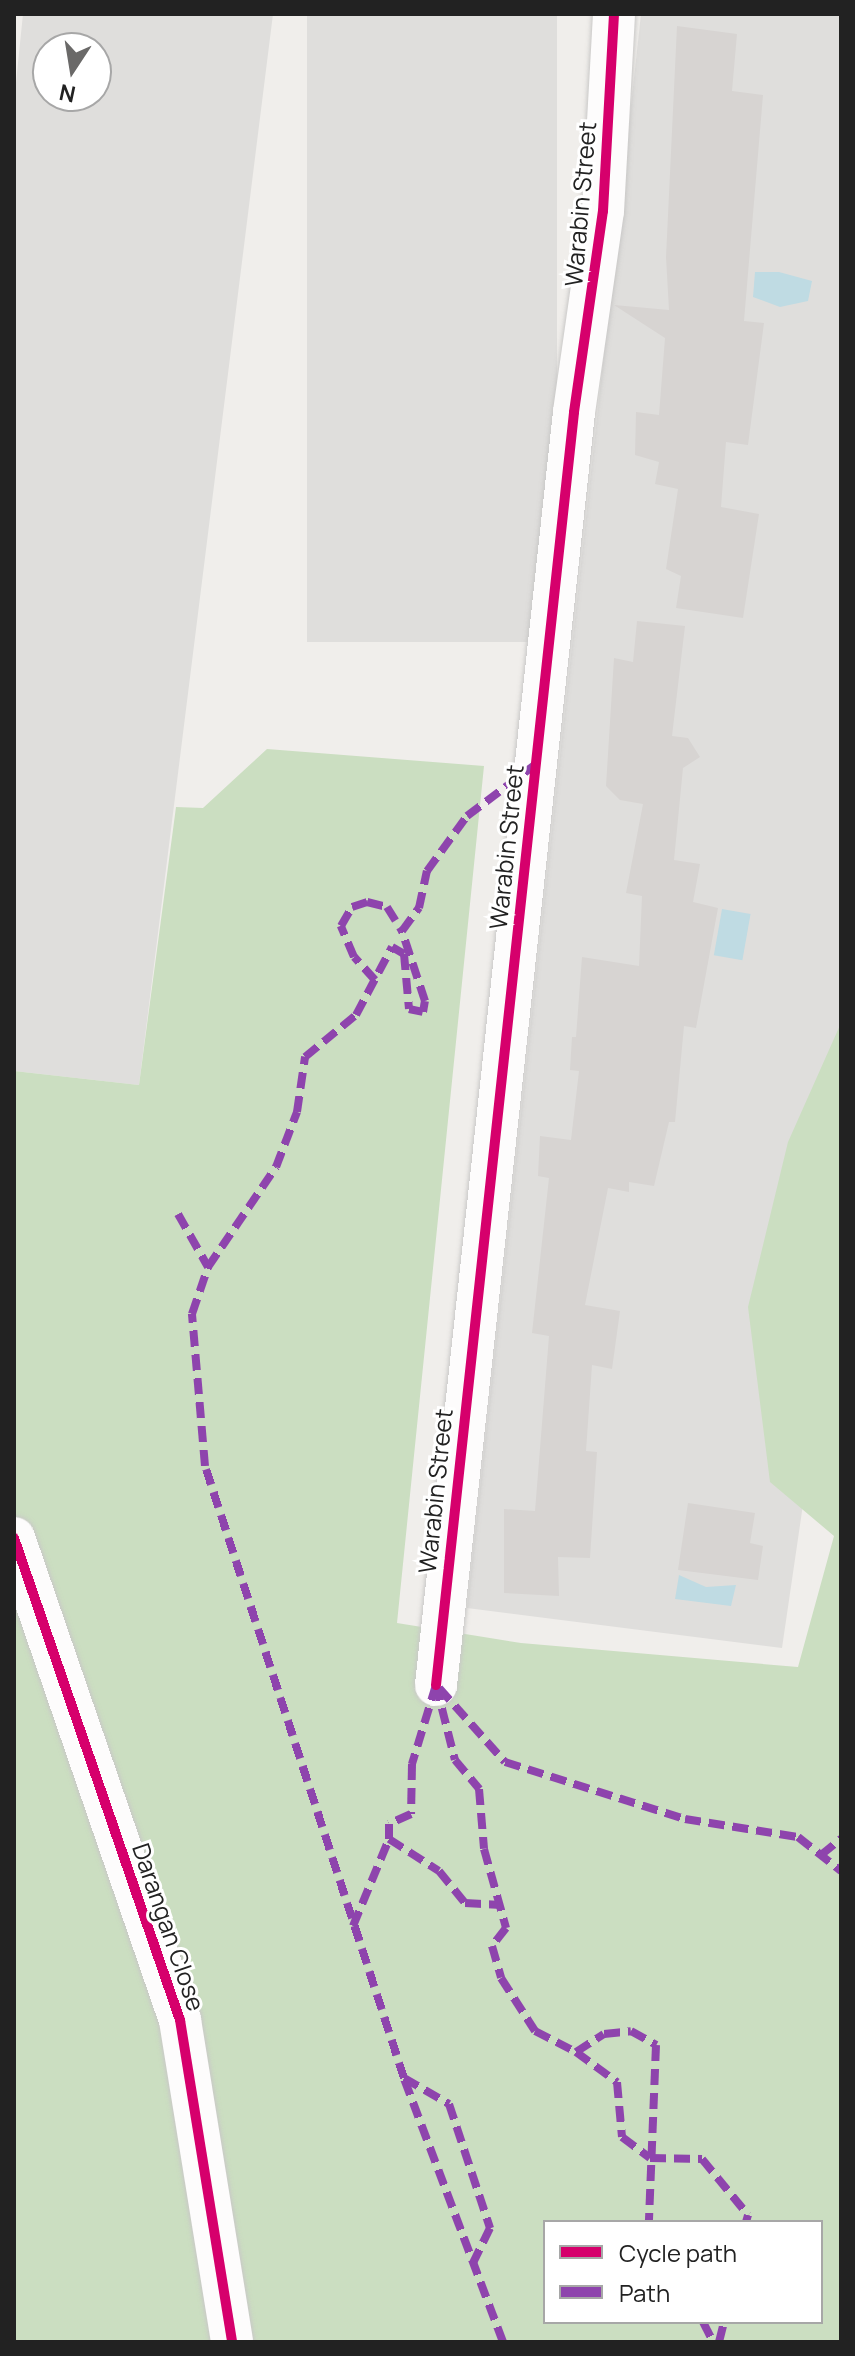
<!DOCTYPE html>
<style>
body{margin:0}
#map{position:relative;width:855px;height:2356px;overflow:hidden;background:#f0eeeb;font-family:Manrope,sans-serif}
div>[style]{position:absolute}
.residential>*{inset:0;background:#dfdedc;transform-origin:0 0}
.forest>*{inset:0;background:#cbdec1}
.water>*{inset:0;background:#bfdbe3;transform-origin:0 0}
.building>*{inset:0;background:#d7d4d2}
.roads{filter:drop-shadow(0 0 2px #c9c8c7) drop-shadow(0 0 2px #c9c8c7)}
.minor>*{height:42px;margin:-21px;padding:0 21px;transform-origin:21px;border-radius:21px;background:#fdfcfc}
.quiet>*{height:8px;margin-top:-4px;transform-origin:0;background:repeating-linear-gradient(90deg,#8e44ad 0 16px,transparent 0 24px)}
.cycleway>*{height:10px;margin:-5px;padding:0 5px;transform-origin:5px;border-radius:5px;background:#d6006c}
span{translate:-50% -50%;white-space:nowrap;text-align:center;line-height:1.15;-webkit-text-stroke:6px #fff;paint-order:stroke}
.street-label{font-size:24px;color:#222}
.frame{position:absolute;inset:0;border:16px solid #222;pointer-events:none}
.legend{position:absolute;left:543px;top:2220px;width:280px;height:104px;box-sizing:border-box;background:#fff;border:2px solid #a7a7a7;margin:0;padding:10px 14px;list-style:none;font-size:24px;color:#222}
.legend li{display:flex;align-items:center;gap:16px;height:40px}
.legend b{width:40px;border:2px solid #a7a7a7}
.north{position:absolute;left:32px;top:32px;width:80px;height:80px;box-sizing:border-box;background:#fff;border:2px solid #a7a7a7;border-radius:50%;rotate:192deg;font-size:22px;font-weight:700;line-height:32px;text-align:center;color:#222}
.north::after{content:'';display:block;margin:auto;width:28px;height:36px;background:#6a6968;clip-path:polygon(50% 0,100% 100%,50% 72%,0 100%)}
</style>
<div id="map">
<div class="residential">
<i style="clip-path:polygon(evenodd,23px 14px,273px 14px,139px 1085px,14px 1071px,14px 102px,23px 14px,48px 48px,96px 48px,96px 96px,48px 96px,48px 48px)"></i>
<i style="left:307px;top:14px;width:250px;height:628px"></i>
<i style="clip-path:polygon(641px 14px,841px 14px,841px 1245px,782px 1648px,467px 1608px)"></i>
</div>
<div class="forest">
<i style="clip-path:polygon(evenodd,267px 749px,484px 766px,397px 1623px,521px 1643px,798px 1667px,834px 1536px,770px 1482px,748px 1307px,788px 1142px,841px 1023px,841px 2342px,14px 2342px,14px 1071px,139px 1085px,176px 807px,203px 808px,267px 749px,545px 2222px,821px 2222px,821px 2322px,545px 2322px,545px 2222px)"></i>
</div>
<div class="water">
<i style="clip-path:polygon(755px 272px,779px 272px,812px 281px,808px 301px,780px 307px,753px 297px)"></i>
<i style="left:722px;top:909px;width:29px;height:47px;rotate:10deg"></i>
<i style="clip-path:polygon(679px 1575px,706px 1587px,736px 1585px,731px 1606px,675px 1599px)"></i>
</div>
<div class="building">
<i style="clip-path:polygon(677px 26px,737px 34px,732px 91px,763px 95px,744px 321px,764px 323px,748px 445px,726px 442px,721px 507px,759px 514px,743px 618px,676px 608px,681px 576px,666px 569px,678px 489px,655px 484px,659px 462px,635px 455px,636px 412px,659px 415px,665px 338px,614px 305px,669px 310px,666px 257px)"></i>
<i style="clip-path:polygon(637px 621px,685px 626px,672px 736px,688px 738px,700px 757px,683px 768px,674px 860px,700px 864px,693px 902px,718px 908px,696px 1028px,684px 1026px,675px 1122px,669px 1122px,654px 1186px,629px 1182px,629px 1192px,608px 1188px,585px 1305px,620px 1311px,612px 1369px,592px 1365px,586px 1451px,597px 1452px,590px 1558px,558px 1557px,559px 1596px,504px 1593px,504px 1509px,535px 1511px,549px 1336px,532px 1333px,549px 1178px,538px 1176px,540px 1136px,571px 1140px,579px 1071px,570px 1070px,572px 1037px,576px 1037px,582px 957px,639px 966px,642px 896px,626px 893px,643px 804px,620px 800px,606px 786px,614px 658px,633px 662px)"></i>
<i style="clip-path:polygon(688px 1503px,755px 1513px,750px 1543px,763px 1546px,758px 1580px,678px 1570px)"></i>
</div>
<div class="roads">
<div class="minor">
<i style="left:14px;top:1538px;width:510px;rotate:71deg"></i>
<i style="left:180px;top:2020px;width:326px;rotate:80.8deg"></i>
<i style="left:436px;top:1685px;width:1280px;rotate:-83.81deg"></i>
<i style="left:574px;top:412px;width:203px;rotate:-81.8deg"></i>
<i style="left:603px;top:211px;width:197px;rotate:-86.8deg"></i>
</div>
</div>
<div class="quiet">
<i style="left:375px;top:980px;width:31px;rotate:-132deg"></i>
<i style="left:354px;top:957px;width:34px;rotate:-113deg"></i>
<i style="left:341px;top:926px;width:22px;rotate:-60deg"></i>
<i style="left:352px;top:907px;width:16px;rotate:-18deg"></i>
<i style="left:367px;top:902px;width:21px;rotate:14deg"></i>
<i style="left:387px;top:907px;width:28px;rotate:58deg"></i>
<i style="left:178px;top:1214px;width:61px;rotate:60.5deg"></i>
<i style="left:436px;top:1685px;width:77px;rotate:75.8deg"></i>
<i style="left:455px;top:1760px;width:38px;rotate:50deg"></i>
<i style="left:479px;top:1789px;width:60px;rotate:85.2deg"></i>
<i style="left:484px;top:1849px;width:82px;rotate:74.4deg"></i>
<i style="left:506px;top:1928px;width:23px;rotate:128deg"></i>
<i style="left:492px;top:1946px;width:33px;rotate:74deg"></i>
<i style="left:501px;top:1978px;width:63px;rotate:57.3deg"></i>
<i style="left:535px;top:2031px;width:46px;rotate:27.1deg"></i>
<i style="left:576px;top:2052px;width:51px;rotate:36.2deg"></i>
<i style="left:617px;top:2082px;width:55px;rotate:84.8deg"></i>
<i style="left:622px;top:2137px;width:35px;rotate:37deg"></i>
<i style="left:650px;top:2158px;width:52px;rotate:1.1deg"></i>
<i style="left:702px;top:2159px;width:72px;rotate:50.6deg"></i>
<i style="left:748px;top:2215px;width:7px;rotate:106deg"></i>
<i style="left:436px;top:1685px;width:83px;rotate:106.9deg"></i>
<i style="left:412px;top:1764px;width:50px;rotate:91.1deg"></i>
<i style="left:411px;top:1814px;width:24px;rotate:156deg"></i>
<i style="left:389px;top:1824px;width:15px;rotate:90deg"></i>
<i style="left:389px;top:1839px;width:59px;rotate:32.6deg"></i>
<i style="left:439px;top:1871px;width:41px;rotate:50.9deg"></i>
<i style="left:465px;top:1903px;width:36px;rotate:3deg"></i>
<i style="left:439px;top:1688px;width:99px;rotate:48.3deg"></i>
<i style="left:505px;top:1762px;width:189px;rotate:17.6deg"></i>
<i style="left:685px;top:1819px;width:114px;rotate:9.1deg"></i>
<i style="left:798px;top:1837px;width:55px;rotate:38.3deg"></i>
<i style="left:821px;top:1855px;width:26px;rotate:-39deg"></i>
<i style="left:353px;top:1926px;width:94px;rotate:-67.5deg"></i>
<i style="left:576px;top:2052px;width:33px;rotate:-33deg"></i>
<i style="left:604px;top:2034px;width:27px;rotate:-6deg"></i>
<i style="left:631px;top:2031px;width:29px;rotate:29deg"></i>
<i style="left:656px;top:2045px;width:177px;rotate:92.3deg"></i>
<i style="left:404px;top:2078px;width:52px;rotate:30deg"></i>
<i style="left:449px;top:2104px;width:131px;rotate:71.7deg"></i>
<i style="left:490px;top:2228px;width:43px;rotate:116deg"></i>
<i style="left:703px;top:2322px;width:22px;rotate:63deg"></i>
<i style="left:503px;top:2342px;width:282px;rotate:-110.6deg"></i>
<i style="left:404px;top:2078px;width:644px;rotate:-108.01deg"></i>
<i style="left:205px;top:1466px;width:153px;rotate:-94.9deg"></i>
<i style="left:192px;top:1314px;width:50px;rotate:-71.2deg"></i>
<i style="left:208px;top:1267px;width:121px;rotate:-55.8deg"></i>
<i style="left:276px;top:1167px;width:59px;rotate:-69.1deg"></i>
<i style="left:297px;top:1112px;width:56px;rotate:-81.7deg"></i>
<i style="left:305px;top:1057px;width:66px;rotate:-39.5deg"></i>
<i style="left:356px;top:1015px;width:77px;rotate:-62.1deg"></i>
<i style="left:392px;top:947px;width:14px;rotate:30deg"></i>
<i style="left:404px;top:954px;width:55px;rotate:84.8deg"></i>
<i style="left:409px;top:1009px;width:14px;rotate:12deg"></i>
<i style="left:423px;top:1012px;width:11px;rotate:-80deg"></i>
<i style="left:425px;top:1001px;width:74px;rotate:-108.2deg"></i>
<i style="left:402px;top:931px;width:29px;rotate:-54deg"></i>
<i style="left:419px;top:908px;width:38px;rotate:-78deg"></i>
<i style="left:427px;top:871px;width:68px;rotate:-54deg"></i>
<i style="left:467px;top:816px;width:86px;rotate:-37deg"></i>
<i style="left:719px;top:2342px;width:21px;rotate:-76deg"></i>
</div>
<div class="cycleway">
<i style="left:14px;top:1538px;width:510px;rotate:71deg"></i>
<i style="left:180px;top:2020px;width:326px;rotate:80.8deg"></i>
<i style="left:436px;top:1685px;width:1280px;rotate:-83.81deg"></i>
<i style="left:574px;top:412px;width:203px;rotate:-81.8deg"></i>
<i style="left:603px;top:211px;width:197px;rotate:-86.8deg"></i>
</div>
<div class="street-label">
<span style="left:580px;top:204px;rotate:-85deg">Warabin Street</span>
<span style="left:506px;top:847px;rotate:-84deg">Warabin Street</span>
<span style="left:435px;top:1491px;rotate:-84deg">Warabin Street</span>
<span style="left:169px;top:1927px;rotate:71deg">Darangan Close</span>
</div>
<div class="frame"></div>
<ul class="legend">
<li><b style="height:10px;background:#d6006c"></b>Cycle path</li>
<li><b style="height:10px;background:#8e44ad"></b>Path</li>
</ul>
<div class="north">N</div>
</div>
